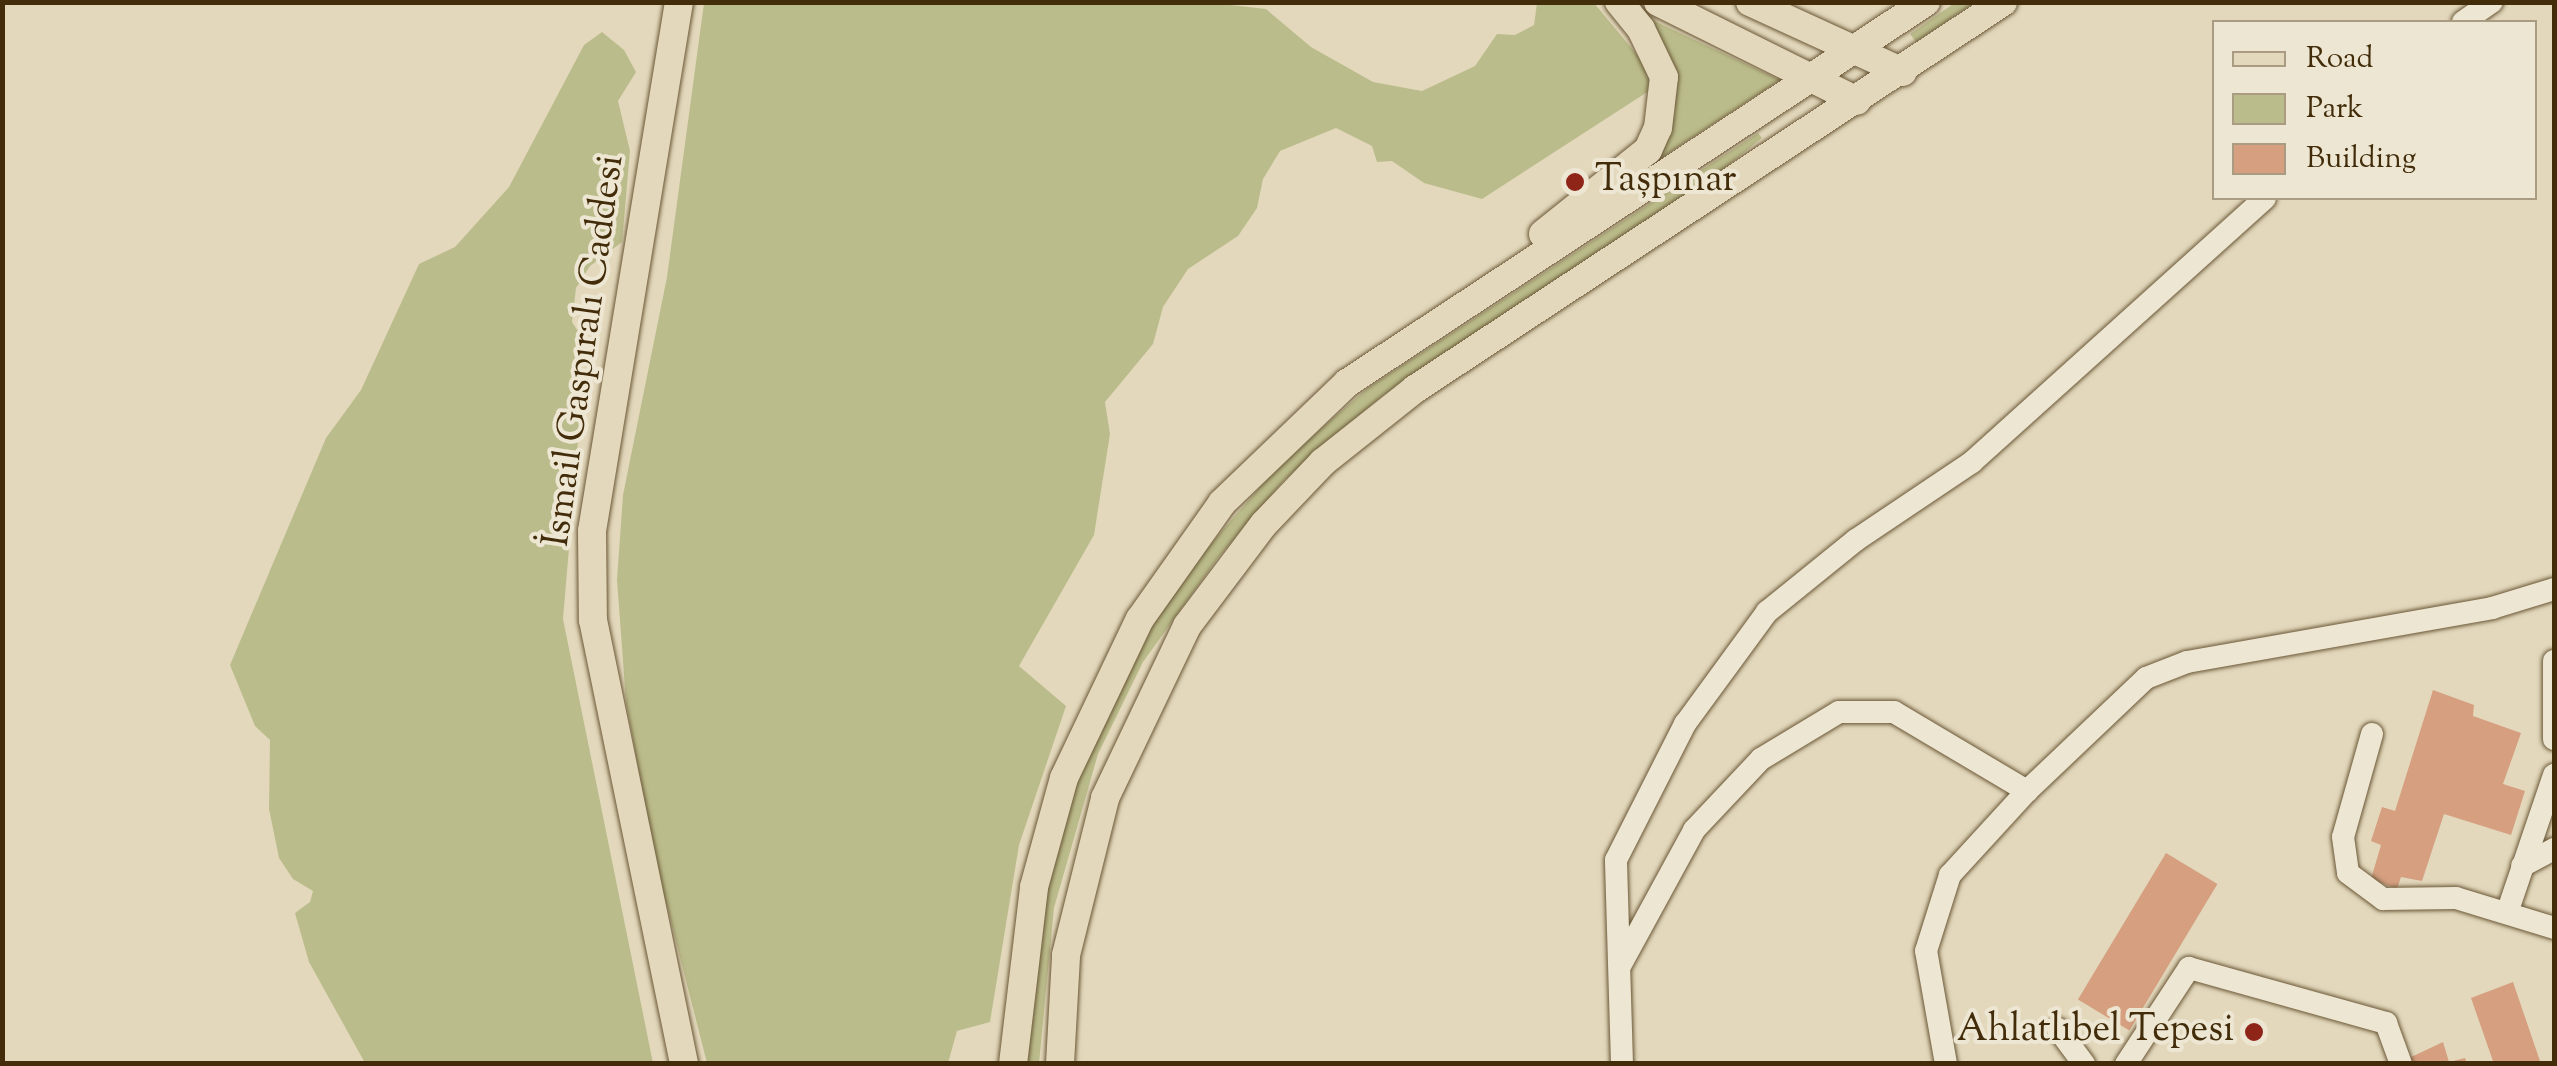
<!DOCTYPE html>
<meta charset="utf-8">
<style>
body{margin:0}
#map{position:relative;width:2557px;height:1066px;overflow:hidden;background:#e3d8bc;font-family:"Sorts Mill Goudy",serif}
div>[style]{position:absolute}
.green>*{inset:0;background:#bbbc8b}
.building>*{inset:0;background:#d59f80;transform-origin:0 0}
.roads{filter:drop-shadow(0 0 2px #6a5736) drop-shadow(0 0 2px #6a5736)}
.minor>*{height:22px;margin:-11px;padding:0 11px;transform-origin:11px;border-radius:11px;background:#ede6d3}
.major>*{height:28px;margin:-14px;padding:0 14px;transform-origin:14px;border-radius:14px;background:#e3d8bc}
.dots>*{width:28px;height:28px;translate:-50% -50%;box-sizing:border-box;border:5px solid #ede6d3;border-radius:50%}
span{translate:-50% -50%;white-space:nowrap;text-align:center;line-height:1.15;-webkit-text-stroke:8px #ede6d3;paint-order:stroke}
.poi-label{font-size:38px;color:#422c09}
.left{translate:0 -50%;text-align:left}
.right{translate:-100% -50%;text-align:right}
.street-label{font-size:38px;color:#422c09}
.frame{position:absolute;inset:0;border:5px solid #422c09;pointer-events:none}
.legend{position:absolute;left:2212px;top:20px;width:325px;height:180px;box-sizing:border-box;background:#ede6d3;border:2px solid #a99c82;margin:0;padding:12px 18px;list-style:none;font-size:30px;color:#422c09}
.legend li{display:flex;align-items:center;gap:20px;height:50px}
.legend b{width:50px;border:2px solid #a99c82}
</style>
<div id="map">
<div class="green">
<i style="clip-path:polygon(1956px 2px,1974px 3px,1916px 42px,1910px 34px)"></i>
<i style="clip-path:polygon(704px 3px,1213px 3px,1266px 9px,1311px 47px,1373px 82px,1422px 91px,1475px 66px,1497px 34px,1515px 35px,1534px 25px,1537px 3px,1594px 3px,1648px 68px,1652px 89px,1482px 199px,1424px 183px,1392px 161px,1377px 162px,1372px 146px,1336px 128px,1280px 151px,1263px 179px,1257px 208px,1238px 236px,1188px 269px,1163px 307px,1153px 344px,1105px 402px,1110px 434px,1094px 535px,1019px 666px,1066px 706px,1019px 845px,990px 1022px,957px 1031px,948px 1063px,707px 1063px,655px 859px,626px 702px,617px 580px,623px 495px,667px 277px)"></i>
<i style="clip-path:polygon(1648px 18px,1780px 80px,1635px 175px,1664px 145px,1675px 113px,1674px 81px)"></i>
<i style="clip-path:polygon(602px 32px,624px 50px,636px 72px,618px 101px,630px 151px,622px 242px,590px 266px,576px 288px,572px 322px,583px 339px,572px 374px,582px 394px,563px 619px,653px 1063px,365px 1063px,309px 962px,295px 913px,310px 902px,313px 891px,293px 879px,279px 858px,269px 809px,270px 740px,255px 726px,230px 665px,326px 438px,361px 390px,419px 264px,455px 247px,509px 187px,584px 45px)"></i>
<i style="clip-path:polygon(1758px 133px,1762px 138px,1712px 178px,1382px 396px,1284px 480px,1217px 559px,1143px 662px,1098px 754px,1054px 908px,1039px 1063px,1026px 1064px,1051px 858px,1091px 734px,1160px 611px,1202px 554px,1280px 464px,1368px 388px)"></i>
</div>
<div class="building">
<i style="clip-path:polygon(2433px 690px,2474px 705px,2473px 716px,2521px 733px,2503px 784px,2525px 791px,2511px 835px,2444px 814px,2422px 881px,2401px 877px,2397px 889px,2371px 879px,2381px 845px,2371px 841px,2382px 807px,2395px 811px)"></i>
<i style="left:2166px;top:853px;width:60px;height:171px;rotate:31deg"></i>
<i style="clip-path:polygon(2513px 982px,2541px 1064px,2494px 1064px,2471px 998px)"></i>
<i style="clip-path:polygon(2443px 1042px,2449px 1062px,2465px 1058px,2467px 1064px,2408px 1064px,2407px 1059px)"></i>
</div>
<div class="roads">
<div class="minor">
<i style="left:2463px;top:22px;width:35px;rotate:-35deg"></i>
<i style="left:2554px;top:661px;width:78px;rotate:90deg"></i>
<i style="left:2372px;top:734px;width:107px;rotate:105.7deg"></i>
<i style="left:2343px;top:837px;width:36px;rotate:82deg"></i>
<i style="left:2348px;top:873px;width:44px;rotate:36.6deg"></i>
<i style="left:2383px;top:899px;width:73px;rotate:-0.8deg"></i>
<i style="left:2456px;top:898px;width:102px;rotate:17deg"></i>
<i style="left:2522px;top:866px;width:36px;rotate:-28deg"></i>
<i style="left:2507px;top:913px;width:146px;rotate:-71.2deg"></i>
<i style="left:1620px;top:966px;width:155px;rotate:-61.4deg"></i>
<i style="left:1694px;top:830px;width:98px;rotate:-46.7deg"></i>
<i style="left:1761px;top:759px;width:91px;rotate:-31.1deg"></i>
<i style="left:1839px;top:712px;width:55px"></i>
<i style="left:1894px;top:712px;width:155px;rotate:30.7deg"></i>
<i style="left:2027px;top:791px;width:164px;rotate:-43.5deg"></i>
<i style="left:2146px;top:678px;width:44px;rotate:-21.3deg"></i>
<i style="left:2187px;top:662px;width:310px;rotate:-10deg"></i>
<i style="left:2492px;top:608px;width:65px;rotate:-17deg"></i>
<i style="left:2058px;top:1029px;width:44px;rotate:53.4deg"></i>
<i style="left:1622px;top:1064px;width:204px;rotate:-91.7deg"></i>
<i style="left:1616px;top:860px;width:153px;rotate:-63.1deg"></i>
<i style="left:1685px;top:724px;width:139px;rotate:-53.8deg"></i>
<i style="left:1767px;top:612px;width:114px;rotate:-39deg"></i>
<i style="left:1856px;top:540px;width:140px;rotate:-33.9deg"></i>
<i style="left:1972px;top:462px;width:394px;rotate:-42deg"></i>
<i style="left:1946px;top:1064px;width:115px;rotate:-100deg"></i>
<i style="left:1926px;top:951px;width:80px;rotate:-72.5deg"></i>
<i style="left:1950px;top:875px;width:114px;rotate:-47.5deg"></i>
<i style="left:2126px;top:1064px;width:115px;rotate:-56.7deg"></i>
<i style="left:2189px;top:968px;width:205px;rotate:15.6deg"></i>
<i style="left:2386px;top:1023px;width:44px;rotate:69.9deg"></i>
</div>
<div class="major">
<i style="left:679px;top:2px;width:536px;rotate:99.34deg"></i>
<i style="left:592px;top:531px;width:89px;rotate:89.4deg"></i>
<i style="left:593px;top:620px;width:453px;rotate:78.4deg"></i>
<i style="left:1658px;top:2px;width:222px;rotate:26.4deg"></i>
<i style="left:1750px;top:2px;width:168px;rotate:24.6deg"></i>
<i style="left:1543px;top:234px;width:134px;rotate:-38.7deg"></i>
<i style="left:1648px;top:150px;width:24px;rotate:-66deg"></i>
<i style="left:1658px;top:128px;width:51px;rotate:-83.3deg"></i>
<i style="left:1664px;top:77px;width:53px;rotate:-115.6deg"></i>
<i style="left:1641px;top:29px;width:35px;rotate:-129deg"></i>
<i style="left:1013px;top:1064px;width:178px;rotate:-83.2deg"></i>
<i style="left:1034px;top:887px;width:113px;rotate:-74.6deg"></i>
<i style="left:1064px;top:778px;width:176px;rotate:-64.5deg"></i>
<i style="left:1140px;top:619px;width:142px;rotate:-54.7deg"></i>
<i style="left:1222px;top:503px;width:173px;rotate:-43.8deg"></i>
<i style="left:1347px;top:383px;width:693px;rotate:-33.35deg"></i>
<i style="left:1060px;top:1064px;width:109px;rotate:-86.8deg"></i>
<i style="left:1066px;top:955px;width:162px;rotate:-76deg"></i>
<i style="left:1105px;top:798px;width:191px;rotate:-64.5deg"></i>
<i style="left:1187px;top:626px;width:128px;rotate:-53deg"></i>
<i style="left:1264px;top:524px;width:86px;rotate:-46.4deg"></i>
<i style="left:1323px;top:462px;width:117px;rotate:-38.4deg"></i>
<i style="left:1415px;top:389px;width:704px;rotate:-33.35deg"></i>
</div>
</div>
<div class="dots">
<i style="left:1575px;top:182px;background:#8f2418"></i>
<i style="left:2254px;top:1032px;background:#8f2418"></i>
</div>
<div class="poi-label">
<span class="left" style="left:1595px;top:182px">Taşpınar</span>
<span class="right" style="left:2234px;top:1032px">Ahlatlıbel Tepesi</span>
</div>
<div class="street-label">
<span style="left:586px;top:351px;rotate:-82deg">İsmail Gaspıralı Caddesi</span>
</div>
<div class="frame"></div>
<ul class="legend">
<li><b style="height:12px;background:#e3d8bc"></b>Road</li>
<li><b style="height:28px;background:#bbbc8b"></b>Park</li>
<li><b style="height:28px;background:#d59f80"></b>Building</li>
</ul>
</div>
